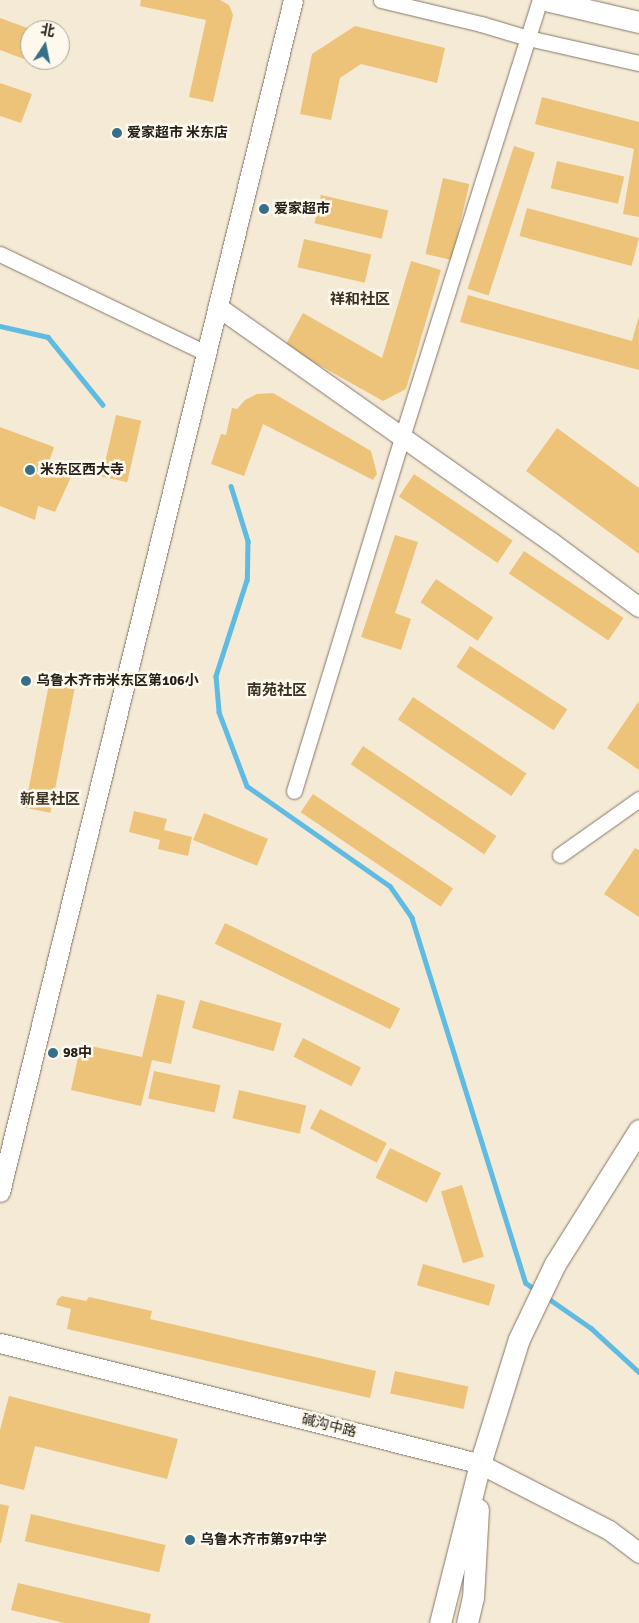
<!DOCTYPE html>
<meta charset="utf-8">
<style>
body{margin:0}
#map{position:relative;width:639px;height:1623px;overflow:hidden;background:#f5ead6;font-family:Signika,"Noto Sans SC",sans-serif}
div>[style]{position:absolute}
.stream>*{height:4.5px;margin:-2.25px;padding:0 2.25px;transform-origin:2.25px;border-radius:2.25px;background:#60bbe3}
.building>*{inset:0;background:#edc379;transform-origin:0 0}
.roads{filter:drop-shadow(0 0 1px #827867) drop-shadow(0 0 1px #827867)}
.minor>*{height:15px;margin:-7.5px;padding:0 7.5px;transform-origin:7.5px;border-radius:7.5px;background:#fff}
.tertiary>*{height:19px;margin:-9.5px;padding:0 9.5px;transform-origin:9.5px;border-radius:9.5px;background:#fff}
.secondary>*{height:21px;margin:-10.5px;padding:0 10.5px;transform-origin:10.5px;border-radius:10.5px;background:#fff}
.dots>*{width:14px;height:14px;translate:-50% -50%;box-sizing:border-box;border:2px solid #fff8ec;border-radius:50%}
span{translate:-50% -50%;white-space:nowrap;text-align:center;line-height:1.15;-webkit-text-stroke:5px #fff8ec;paint-order:stroke}
.poi-label{font-size:14px;color:#242019;font-weight:700}
.left{translate:0 -50%;text-align:left}
.street-label{font-size:14px;color:#242019}
.neighbourhood-label{font-size:15px;color:#3b3223;font-weight:700}
.north{position:absolute;left:20px;top:20px;width:50px;height:50px;box-sizing:border-box;background:#fff8ec;border:1px solid #a7a298;border-radius:50%;rotate:11deg;font-size:14px;font-weight:700;line-height:20px;text-align:center;color:#242019}
.north::after{content:'';display:block;margin:auto;width:18px;height:22px;background:#366f89;clip-path:polygon(50% 0,100% 100%,50% 72%,0 100%)}
</style>
<div id="map">
<div class="stream">
<i style="left:0;top:326px;width:49px;rotate:12.9deg"></i>
<i style="left:48px;top:337px;width:87px;rotate:51deg"></i>
<i style="left:231px;top:486px;width:58px;rotate:72.8deg"></i>
<i style="left:248px;top:541px;width:39px;rotate:91deg"></i>
<i style="left:247px;top:580px;width:101px;rotate:107.9deg"></i>
<i style="left:216px;top:676px;width:36px;rotate:85deg"></i>
<i style="left:219px;top:712px;width:79px;rotate:69.3deg"></i>
<i style="left:247px;top:786px;width:174px;rotate:35deg"></i>
<i style="left:390px;top:886px;width:39px;rotate:55deg"></i>
<i style="left:412px;top:918px;width:382px;rotate:72.7deg"></i>
<i style="left:526px;top:1283px;width:12px;rotate:35deg"></i>
<i style="left:545px;top:1296px;width:56px;rotate:34.8deg"></i>
<i style="left:591px;top:1328px;width:65px;rotate:42.5deg"></i>
</div>
<div class="building">
<i style="clip-path:polygon(141px 0,220px 0,229px 5px,233px 15px,213px 102px,189px 97px,206px 20px,140px 6px)"></i>
<i style="clip-path:polygon(0 18px,30px 29px,30px 60px,48px 60px,45px 67px,0 50px)"></i>
<i style="clip-path:polygon(355px 26px,445px 48px,437px 83px,361px 64px,340px 78px,331px 120px,300px 114px,312px 54px)"></i>
<i style="clip-path:polygon(0 83px,32px 94px,21px 123px,0 116px)"></i>
<i style="clip-path:polygon(542px 97px,639px 122px,639px 217px,623px 214px,634px 149px,535px 124px)"></i>
<i style="left:514px;top:146px;width:22px;height:150px;rotate:18deg"></i>
<i style="left:557px;top:161px;width:69px;height:28px;rotate:13deg"></i>
<i style="left:443px;top:178px;width:27px;height:78px;rotate:13deg"></i>
<i style="left:321px;top:195px;width:69px;height:29px;rotate:13deg"></i>
<i style="left:527px;top:208px;width:116px;height:29px;rotate:15deg"></i>
<i style="left:304px;top:239px;width:69px;height:29px;rotate:13deg"></i>
<i style="clip-path:polygon(411px 261px,441px 270px,406px 389px,383px 401px,285px 346px,303px 313px,382px 358px)"></i>
<i style="clip-path:polygon(468px 295px,632px 341px,639px 316px,639px 370px,460px 322px)"></i>
<i style="clip-path:polygon(273px 393px,371px 451px,377px 474px,373px 480px,263px 424px,244px 476px,211px 464px,221px 434px,226px 435px,232px 408px,237px 409px,245px 400px,257px 394px)"></i>
<i style="left:116px;top:415px;width:26px;height:63px;rotate:13deg"></i>
<i style="clip-path:polygon(0 427px,54px 447px,48px 465px,72px 475px,55px 512px,38px 506px,35px 520px,0 506px)"></i>
<i style="clip-path:polygon(557px 428px,639px 488px,639px 554px,526px 471px)"></i>
<i style="left:414px;top:474px;width:119px;height:27px;rotate:34deg"></i>
<i style="clip-path:polygon(395px 535px,418px 542px,395px 613px,411px 619px,401px 650px,361px 637px)"></i>
<i style="left:524px;top:551px;width:120px;height:27px;rotate:34deg"></i>
<i style="left:436px;top:579px;width:69px;height:28px;rotate:34deg"></i>
<i style="left:470px;top:646px;width:116px;height:25px;rotate:33deg"></i>
<i style="left:49px;top:684px;width:26px;height:126px;rotate:11deg"></i>
<i style="left:413px;top:697px;width:137px;height:27px;rotate:34deg"></i>
<i style="clip-path:polygon(639px 701px,639px 770px,607px 748px)"></i>
<i style="left:363px;top:746px;width:161px;height:22px;rotate:34deg"></i>
<i style="left:313px;top:794px;width:169px;height:22px;rotate:34deg"></i>
<i style="clip-path:polygon(134px 811px,167px 819px,164px 830px,192px 837px,188px 856px,158px 849px,160px 840px,129px 832px)"></i>
<i style="left:204px;top:813px;width:69px;height:29px;rotate:22deg"></i>
<i style="clip-path:polygon(635px 848px,639px 850px,639px 917px,604px 894px)"></i>
<i style="left:225px;top:923px;width:195px;height:23px;rotate:26deg"></i>
<i style="clip-path:polygon(157px 994px,185px 1001px,171px 1064px,152px 1060px,141px 1106px,71px 1090px,81px 1044px,142px 1057px)"></i>
<i style="left:200px;top:1000px;width:85px;height:29px;rotate:16deg"></i>
<i style="left:303px;top:1038px;width:65px;height:21px;rotate:27deg"></i>
<i style="left:154px;top:1071px;width:68px;height:28px;rotate:12deg"></i>
<i style="left:239px;top:1090px;width:69px;height:29px;rotate:13deg"></i>
<i style="left:320px;top:1109px;width:75px;height:22px;rotate:27deg"></i>
<i style="left:390px;top:1148px;width:57px;height:33px;rotate:26deg"></i>
<i style="left:462px;top:1185px;width:75px;height:22px;rotate:73deg"></i>
<i style="left:423px;top:1264px;width:75px;height:22px;rotate:16deg"></i>
<i style="clip-path:polygon(62px 1296px,86px 1301px,89px 1297px,152px 1311px,150px 1319px,376px 1371px,370px 1398px,67px 1329px,71px 1309px,56px 1305px,58px 1299px)"></i>
<i style="left:395px;top:1371px;width:75px;height:23px;rotate:12deg"></i>
<i style="clip-path:polygon(9px 1396px,178px 1439px,167px 1479px,35px 1446px,24px 1490px,0 1484px,0 1430px)"></i>
<i style="clip-path:polygon(0 1504px,9px 1506px,1px 1543px,0 1543px)"></i>
<i style="left:31px;top:1514px;width:138px;height:28px;rotate:13deg"></i>
<i style="clip-path:polygon(18px 1583px,151px 1614px,149px 1623px,64px 1623px,11px 1610px)"></i>
</div>
<div class="roads">
<div class="minor">
<i style="left:381px;top:0;width:103px;rotate:13.5deg"></i>
<i style="left:481px;top:24px;width:49px;rotate:16.6deg"></i>
<i style="left:528px;top:38px;width:114px;rotate:12.7deg"></i>
<i style="left:0;top:254px;width:229px;rotate:25.7deg"></i>
<i style="left:294px;top:791px;width:370px;rotate:-73deg"></i>
<i style="left:402px;top:437px;width:458px;rotate:-72.5deg"></i>
<i style="left:560px;top:855px;width:97px;rotate:-35.3deg"></i>
</div>
<div class="tertiary">
<i style="left:218px;top:307px;width:406px;rotate:35.2deg"></i>
<i style="left:550px;top:541px;width:111px;rotate:36.6deg"></i>
<i style="left:0;top:1192px;width:1227px;rotate:-76.19deg"></i>
<i style="left:0;top:1343px;width:495px;rotate:14.1deg"></i>
<i style="left:480px;top:1464px;width:145px;rotate:27.1deg"></i>
<i style="left:609px;top:1530px;width:38px;rotate:37deg"></i>
</div>
<div class="secondary">
<i style="left:545px;top:0;width:97px;rotate:13.2deg"></i>
<i style="left:440px;top:1623px;width:164px;rotate:-75.9deg"></i>
<i style="left:480px;top:1464px;width:131px;rotate:-72.7deg"></i>
<i style="left:519px;top:1339px;width:83px;rotate:-64.4deg"></i>
<i style="left:555px;top:1264px;width:158px;rotate:-57.9deg"></i>
<i style="left:467px;top:1623px;width:26px;rotate:-77deg"></i>
<i style="left:473px;top:1598px;width:89px;rotate:-86.8deg"></i>
</div>
</div>
<div class="dots">
<i style="left:117px;top:133px;background:#366f89"></i>
<i style="left:264px;top:209px;background:#366f89"></i>
<i style="left:30px;top:470px;background:#366f89"></i>
<i style="left:26px;top:681px;background:#366f89"></i>
<i style="left:53px;top:1053px;background:#366f89"></i>
<i style="left:190px;top:1540px;background:#366f89"></i>
</div>
<div class="poi-label">
<span class="left" style="left:127px;top:133px">爱家超市 米东店</span>
<span class="left" style="left:274px;top:209px">爱家超市</span>
<span class="left" style="left:40px;top:470px">米东区西大寺</span>
<span class="left" style="left:36px;top:681px">乌鲁木齐市米东区第106小</span>
<span class="left" style="left:63px;top:1053px">98中</span>
<span class="left" style="left:200px;top:1540px">乌鲁木齐市第97中学</span>
</div>
<div class="street-label">
<span style="left:329px;top:1426px;rotate:14deg">碱沟中路</span>
</div>
<div class="neighbourhood-label">
<span style="left:360px;top:300px">祥和社区</span>
<span style="left:277px;top:691px">南苑社区</span>
<span style="left:50px;top:800px">新星社区</span>
</div>
<div class="north">北</div>
</div>
